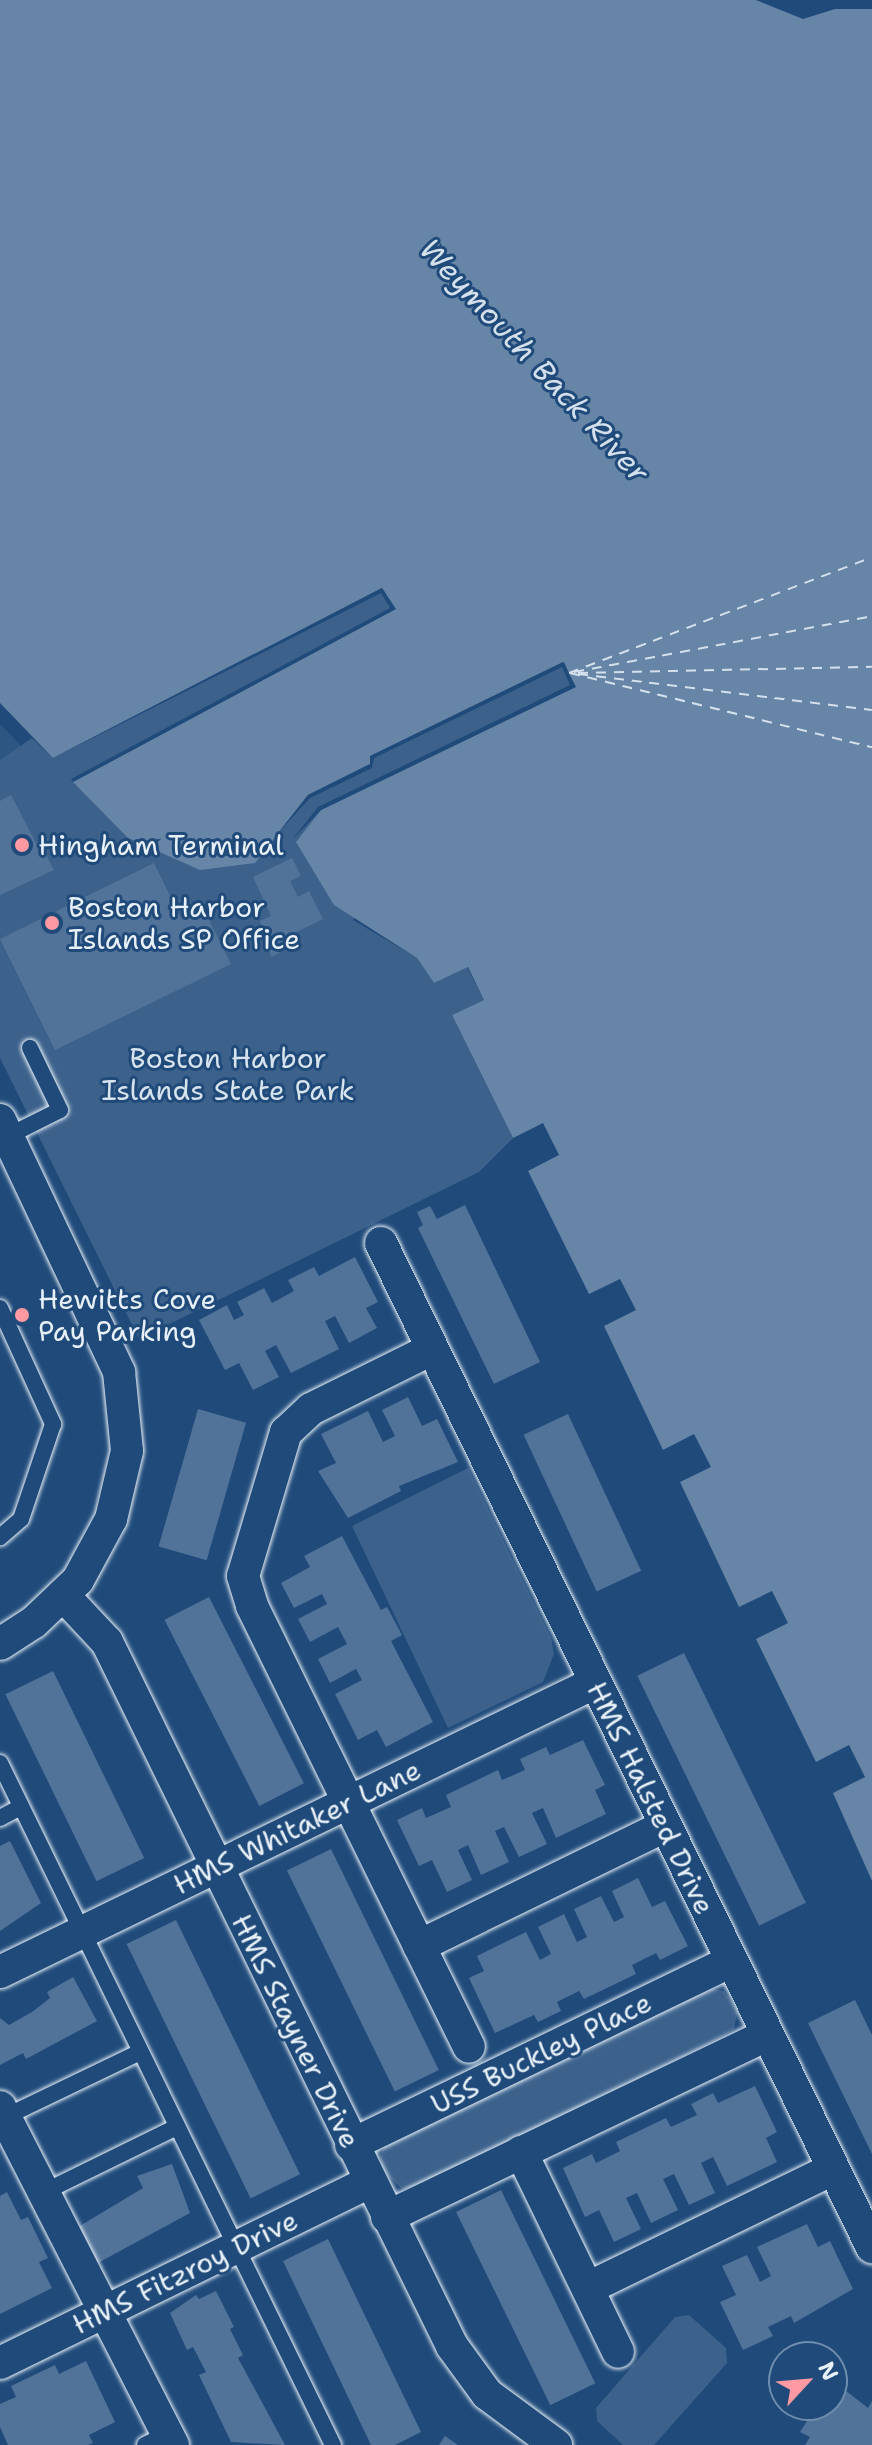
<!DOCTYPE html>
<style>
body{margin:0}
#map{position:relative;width:872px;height:2445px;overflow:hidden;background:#1f4a7a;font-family:"Shantell Sans",sans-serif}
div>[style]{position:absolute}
.built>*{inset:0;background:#2e5683}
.green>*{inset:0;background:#3c628c}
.water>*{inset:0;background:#6685a7}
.pier>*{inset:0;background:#1f4a7a}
.ferry>*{height:2px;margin-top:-1px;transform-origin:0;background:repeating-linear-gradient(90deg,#d4e1ec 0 10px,transparent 0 18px)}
.building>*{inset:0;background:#517399;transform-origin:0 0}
.roads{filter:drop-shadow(0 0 2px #e8f1f8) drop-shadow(0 0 2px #e8f1f8)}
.lane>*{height:16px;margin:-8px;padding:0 8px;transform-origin:8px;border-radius:8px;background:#1f4a7a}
.street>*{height:32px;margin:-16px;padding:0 16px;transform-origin:16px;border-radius:16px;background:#1f4a7a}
.dots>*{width:22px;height:22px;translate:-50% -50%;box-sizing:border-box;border:4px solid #1f4a7a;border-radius:50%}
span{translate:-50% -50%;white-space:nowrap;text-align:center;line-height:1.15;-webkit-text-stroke:6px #1f4a7a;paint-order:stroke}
.poi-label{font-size:28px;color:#e8f1f8}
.left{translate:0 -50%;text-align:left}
.park-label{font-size:28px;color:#d7e3ed}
.street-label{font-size:28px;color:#e8f1f8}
.water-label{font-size:30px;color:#d4e1ec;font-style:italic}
.north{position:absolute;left:768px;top:2341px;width:80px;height:80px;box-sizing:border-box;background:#1f4a7a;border:2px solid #6f8dac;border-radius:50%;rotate:64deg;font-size:22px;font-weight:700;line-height:32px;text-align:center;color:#e8f1f8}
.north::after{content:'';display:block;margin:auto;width:28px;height:36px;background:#ff9aa2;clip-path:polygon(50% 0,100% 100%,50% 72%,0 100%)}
</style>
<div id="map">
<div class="built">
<i style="clip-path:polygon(0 724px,23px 748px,0 760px)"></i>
</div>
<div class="green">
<i style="clip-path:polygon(382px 588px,396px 609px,128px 838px,151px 848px,254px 863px,308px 795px,370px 756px,563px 662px,576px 687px,353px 920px,417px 958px,434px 983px,467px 967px,484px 1000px,452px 1015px,513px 1138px,479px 1172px,139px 1339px,0 1058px,0 760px,32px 738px,53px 758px)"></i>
<i style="clip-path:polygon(468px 1468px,551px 1638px,554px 1654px,543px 1682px,448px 1728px,352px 1526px)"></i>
<i style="clip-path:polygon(703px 1987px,724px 1991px,738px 2010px,734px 2029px,723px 2036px,420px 2186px,402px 2189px,384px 2172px,380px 2156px,385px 2145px)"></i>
<i style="clip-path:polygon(689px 2315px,726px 2348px,727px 2363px,654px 2445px,623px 2445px,597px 2421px,596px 2408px,675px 2317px)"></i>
</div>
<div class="water">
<i style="clip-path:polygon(0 0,756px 0,803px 19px,835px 9px,872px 9px,872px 1881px,833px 1793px,865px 1777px,849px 1745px,816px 1762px,756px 1639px,788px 1623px,772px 1591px,739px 1607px,680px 1482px,711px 1467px,694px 1434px,663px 1450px,604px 1326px,636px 1310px,620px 1279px,589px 1294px,528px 1171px,559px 1155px,543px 1123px,513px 1138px,452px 1015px,484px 1000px,468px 967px,434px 983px,417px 958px,334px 905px,296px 842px,321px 810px,575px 687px,564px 662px,371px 756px,370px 764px,308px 795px,255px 863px,200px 870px,128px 838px,73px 782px,395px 609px,382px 588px,53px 758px,0 703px)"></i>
</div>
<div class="pier">
<i style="clip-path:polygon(382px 588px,396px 609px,73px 782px,71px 779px,390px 608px,381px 593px,53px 758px)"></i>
<i style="clip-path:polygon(563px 662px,576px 687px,321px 810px,292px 840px,318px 807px,570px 685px,562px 667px,374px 758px,372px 768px,310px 798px,278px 833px,308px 795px,370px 764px,370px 756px)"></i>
</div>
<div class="ferry">
<i style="left:574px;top:672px;width:303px;rotate:-10.6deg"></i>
<i style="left:569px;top:673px;width:324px;rotate:-20.9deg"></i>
<i style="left:570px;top:673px;width:311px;rotate:13.8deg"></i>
<i style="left:578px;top:673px;width:294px;rotate:-1.2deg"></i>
<i style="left:578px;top:674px;width:296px;rotate:7deg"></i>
</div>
<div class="building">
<i style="clip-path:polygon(11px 795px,36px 843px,47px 838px,49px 842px,42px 846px,54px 870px,0 895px,0 801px)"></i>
<i style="clip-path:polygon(292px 858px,301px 876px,290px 881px,298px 897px,309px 891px,323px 919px,282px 939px,287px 949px,271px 957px,260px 921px,271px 916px,253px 877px)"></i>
<i style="clip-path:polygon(154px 863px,182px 920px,204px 910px,231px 964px,55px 1050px,0 939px)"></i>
<i style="clip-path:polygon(465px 1205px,540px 1362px,494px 1384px,418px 1228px,423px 1225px,417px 1212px,430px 1206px,437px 1219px)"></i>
<i style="clip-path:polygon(355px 1257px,378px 1302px,366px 1308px,377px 1328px,349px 1343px,335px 1316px,325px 1321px,339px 1349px,291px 1373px,276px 1345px,265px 1351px,279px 1377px,253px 1390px,239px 1363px,225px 1370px,199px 1320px,227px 1305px,234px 1320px,244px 1315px,237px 1302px,264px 1288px,272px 1303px,294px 1291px,288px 1280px,314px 1267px,319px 1276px)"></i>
<i style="clip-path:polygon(408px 1397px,422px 1426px,437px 1419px,458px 1462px,399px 1486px,401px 1491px,348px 1518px,318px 1471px,336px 1463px,321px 1434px,368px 1411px,383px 1442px,395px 1436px,382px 1410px)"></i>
<i style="left:198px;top:1409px;width:50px;height:143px;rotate:16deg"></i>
<i style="left:568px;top:1414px;width:173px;height:49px;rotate:65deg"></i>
<i style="clip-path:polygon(342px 1536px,381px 1610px,387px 1607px,402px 1635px,391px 1641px,433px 1722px,386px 1747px,377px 1730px,358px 1740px,335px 1694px,362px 1680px,356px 1669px,330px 1683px,318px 1659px,347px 1644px,338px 1627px,310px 1642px,298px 1619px,327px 1604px,322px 1594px,294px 1608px,281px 1583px,310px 1567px,304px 1556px)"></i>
<i style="left:209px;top:1597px;width:209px;height:50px;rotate:63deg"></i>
<i style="left:684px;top:1653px;width:278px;height:52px;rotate:64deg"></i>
<i style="left:53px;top:1671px;width:208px;height:53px;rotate:64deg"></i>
<i style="clip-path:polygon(583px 1740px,605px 1785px,595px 1790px,606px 1814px,556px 1838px,543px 1808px,532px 1813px,547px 1844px,519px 1857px,504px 1827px,495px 1831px,509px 1862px,481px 1875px,468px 1845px,458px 1850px,472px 1880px,447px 1892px,432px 1860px,419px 1866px,397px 1820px,422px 1808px,426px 1818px,451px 1807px,446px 1795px,498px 1770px,502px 1780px,525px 1770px,520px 1759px,546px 1747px,550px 1755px)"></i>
<i style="clip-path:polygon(10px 1841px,41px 1903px,0 1931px,0 1846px)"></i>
<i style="left:331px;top:1849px;width:246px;height:49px;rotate:64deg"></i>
<i style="clip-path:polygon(638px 1878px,652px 1907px,665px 1901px,688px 1946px,660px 1960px,656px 1953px,632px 1965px,636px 1974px,584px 1999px,579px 1991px,557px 2002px,561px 2011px,538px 2022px,534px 2015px,495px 2033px,469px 1978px,484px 1971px,477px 1956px,526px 1932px,540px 1960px,551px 1954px,538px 1927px,564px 1914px,577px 1942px,587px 1937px,574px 1909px,601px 1896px,614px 1922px,624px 1917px,612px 1891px)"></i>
<i style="left:176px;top:1920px;width:283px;height:55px;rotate:64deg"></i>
<i style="clip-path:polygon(73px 1977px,97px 2021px,26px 2059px,23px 2053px,0 2065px,0 2018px,9px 2025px,32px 2012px,50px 1998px,47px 1992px)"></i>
<i style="clip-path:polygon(855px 2000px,872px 2035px,872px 2154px,808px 2023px)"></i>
<i style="clip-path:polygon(755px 2086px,777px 2132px,766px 2138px,777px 2162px,727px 2186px,713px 2157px,701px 2163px,715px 2193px,689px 2205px,674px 2174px,663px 2179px,678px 2210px,651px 2223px,637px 2193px,626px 2198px,641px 2229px,614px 2242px,599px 2210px,585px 2217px,563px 2168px,592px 2154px,596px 2163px,620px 2151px,616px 2142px,666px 2118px,671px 2127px,697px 2115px,691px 2104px,713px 2093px,718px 2103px)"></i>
<i style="clip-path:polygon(172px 2164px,190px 2213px,96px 2264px,78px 2227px,143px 2188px,137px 2176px)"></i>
<i style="left:501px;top:2190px;width:215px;height:50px;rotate:64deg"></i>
<i style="clip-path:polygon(7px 2192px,21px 2220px,28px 2217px,48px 2258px,39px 2262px,52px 2288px,0 2314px,0 2196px)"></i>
<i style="clip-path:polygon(807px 2224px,818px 2247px,830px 2241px,853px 2289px,794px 2323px,791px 2316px,768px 2327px,773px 2336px,743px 2350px,720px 2302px,736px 2295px,722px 2266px,747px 2255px,760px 2282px,771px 2276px,757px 2247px)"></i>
<i style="clip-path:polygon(328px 2239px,421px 2432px,395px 2445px,371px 2445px,283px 2261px)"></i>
<i style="clip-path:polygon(216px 2291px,234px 2327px,230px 2329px,243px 2355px,238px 2358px,285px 2445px,231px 2442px,199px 2375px,206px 2372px,193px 2347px,187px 2350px,170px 2313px,196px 2295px,199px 2299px)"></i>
<i style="clip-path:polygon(86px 2361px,115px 2422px,89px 2435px,93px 2443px,88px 2445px,8px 2445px,0 2427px,0 2404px,16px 2397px,11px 2386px,55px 2365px,59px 2374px)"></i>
<i style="clip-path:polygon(832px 2380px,868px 2408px,872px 2401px,872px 2445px,805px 2445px,810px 2437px,800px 2432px,817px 2405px,832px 2405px)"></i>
<i style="clip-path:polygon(445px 2436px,458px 2445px,439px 2445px)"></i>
</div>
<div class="roads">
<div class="lane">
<i style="left:8px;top:1136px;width:58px;rotate:-26.6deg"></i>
<i style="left:60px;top:1110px;width:69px;rotate:-115.8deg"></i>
<i style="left:0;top:1308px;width:128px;rotate:65.4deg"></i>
<i style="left:53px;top:1424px;width:100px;rotate:108.6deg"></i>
<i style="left:21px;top:1519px;width:28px;rotate:139deg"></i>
<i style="left:0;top:1763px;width:759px;rotate:63.98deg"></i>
<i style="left:0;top:1818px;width:24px;rotate:-28deg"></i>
<i style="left:5px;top:2117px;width:150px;rotate:-25.7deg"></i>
<i style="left:42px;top:2193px;width:150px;rotate:-26.1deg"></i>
<i style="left:145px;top:2445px;width:25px;rotate:-26deg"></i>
</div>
<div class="street">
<i style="left:0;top:1120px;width:279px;rotate:64.7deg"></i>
<i style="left:119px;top:1372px;width:79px;rotate:84.2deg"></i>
<i style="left:127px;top:1451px;width:70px;rotate:103.2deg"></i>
<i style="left:111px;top:1519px;width:69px;rotate:118.4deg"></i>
<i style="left:78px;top:1580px;width:61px;rotate:136.3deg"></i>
<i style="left:34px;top:1622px;width:40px;rotate:147.1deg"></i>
<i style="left:381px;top:1243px;width:1118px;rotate:63.94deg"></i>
<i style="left:430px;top:1350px;width:133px;rotate:153.6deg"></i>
<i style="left:311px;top:1409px;width:34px;rotate:137deg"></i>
<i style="left:286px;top:1432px;width:150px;rotate:106.6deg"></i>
<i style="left:243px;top:1576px;width:31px;rotate:73deg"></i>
<i style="left:252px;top:1606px;width:491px;rotate:63.8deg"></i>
<i style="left:63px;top:1595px;width:64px;rotate:46.9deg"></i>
<i style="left:107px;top:1642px;width:784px;rotate:63.89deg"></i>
<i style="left:452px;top:2346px;width:59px;rotate:53.9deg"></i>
<i style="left:487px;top:2394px;width:86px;rotate:36.5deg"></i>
<i style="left:419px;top:1946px;width:274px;rotate:-26deg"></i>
<i style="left:0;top:1972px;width:661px;rotate:-25.94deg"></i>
<i style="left:0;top:2107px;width:380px;rotate:62.9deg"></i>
<i style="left:351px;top:2145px;width:422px;rotate:-25.8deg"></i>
<i style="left:521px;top:2152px;width:222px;rotate:64.1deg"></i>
<i style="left:387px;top:2217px;width:421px;rotate:-25.6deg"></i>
<i style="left:588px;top:2288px;width:272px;rotate:-25.9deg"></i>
<i style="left:0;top:2363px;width:411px;rotate:-26.1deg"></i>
</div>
</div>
<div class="dots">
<i style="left:22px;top:845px;background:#ff9aa2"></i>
<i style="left:52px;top:923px;background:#ff9aa2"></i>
<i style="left:22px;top:1315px;background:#ff9aa2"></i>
</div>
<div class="poi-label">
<span class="left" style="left:38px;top:845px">Hingham Terminal</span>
<span class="left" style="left:68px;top:923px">Boston Harbor<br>Islands SP Office</span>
<span class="left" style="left:38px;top:1315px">Hewitts Cove<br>Pay Parking</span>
</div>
<div class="park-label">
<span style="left:228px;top:1074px">Boston Harbor<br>Islands State Park</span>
</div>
<div class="street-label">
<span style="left:651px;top:1798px;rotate:64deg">HMS Halsted Drive</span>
<span style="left:297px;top:1827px;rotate:-26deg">HMS Whitaker Lane</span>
<span style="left:296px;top:2031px;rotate:64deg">HMS Stayner Drive</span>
<span style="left:541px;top:2053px;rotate:-26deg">USS Buckley Place</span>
<span style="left:185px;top:2272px;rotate:-26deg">HMS Fitzroy Drive</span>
</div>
<div class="water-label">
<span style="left:534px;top:361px;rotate:47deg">Weymouth Back River</span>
</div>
<div class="north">N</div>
</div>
